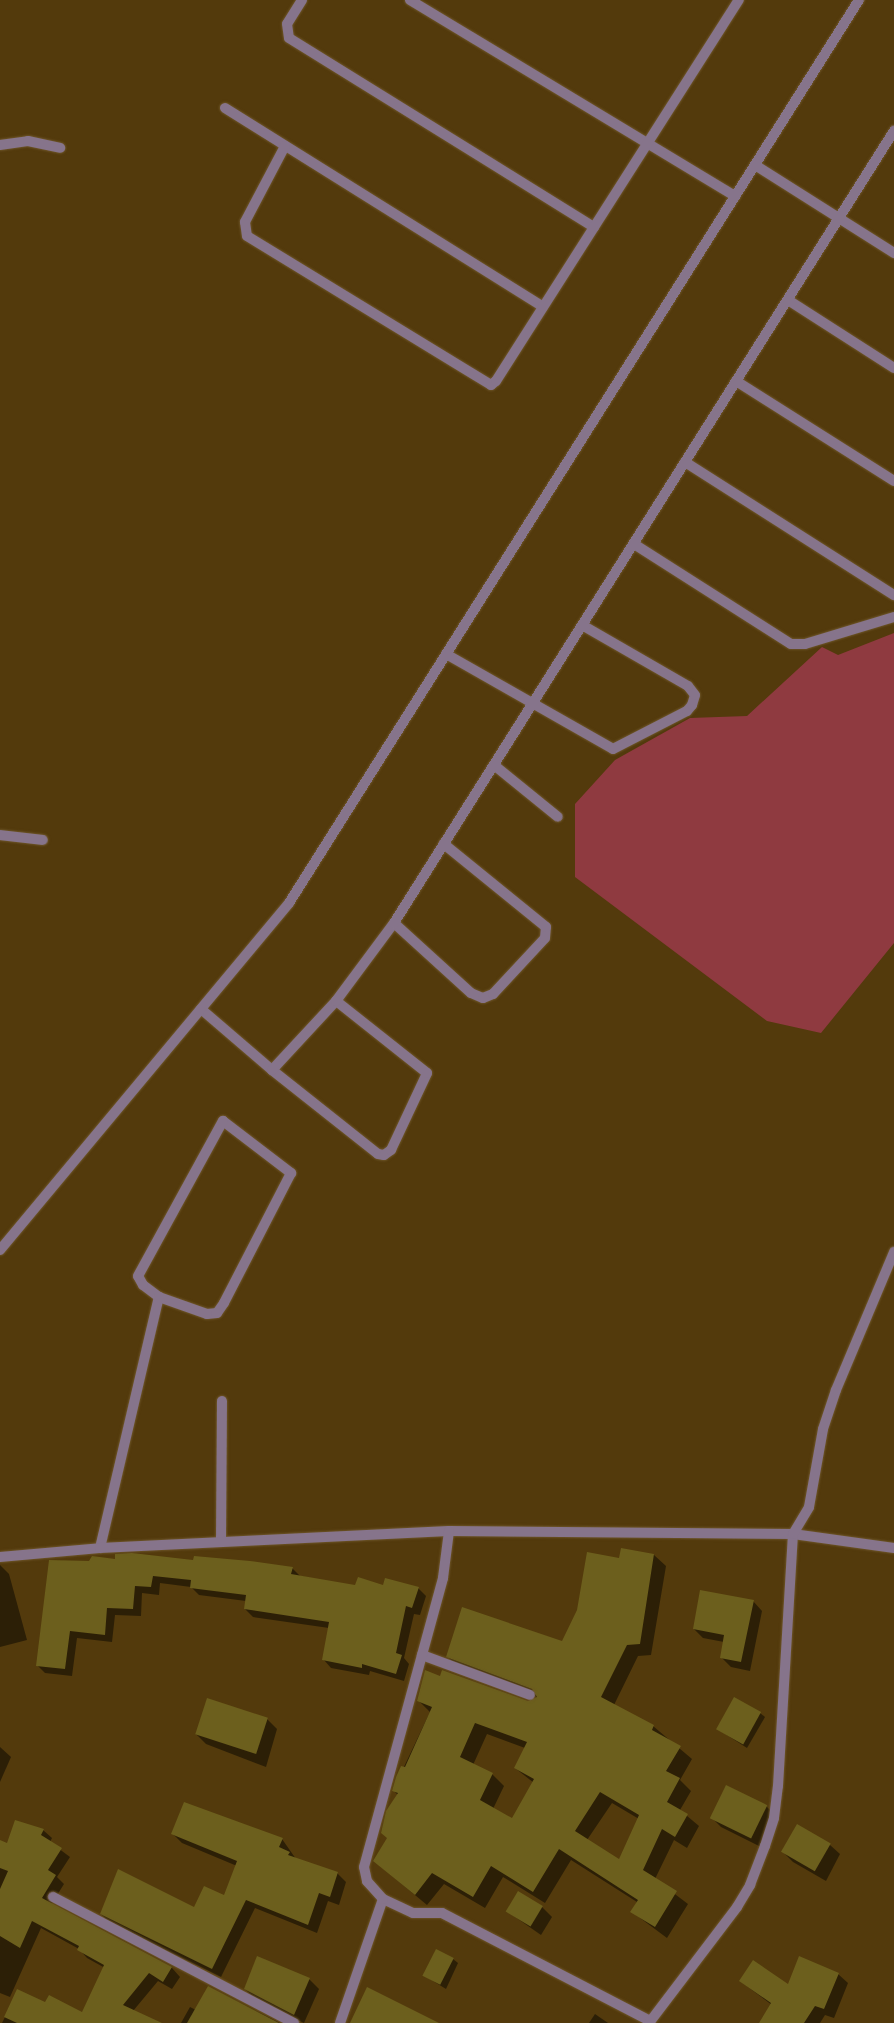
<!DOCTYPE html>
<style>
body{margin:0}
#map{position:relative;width:894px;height:2023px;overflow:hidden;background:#533a0c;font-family:Barlow,sans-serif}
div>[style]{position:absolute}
.green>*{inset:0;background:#8f3a40}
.shadow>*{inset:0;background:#0007}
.building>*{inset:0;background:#6c5f1d;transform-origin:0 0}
.roads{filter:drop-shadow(0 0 1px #6e562a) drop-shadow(0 0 1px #6e562a)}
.street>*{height:10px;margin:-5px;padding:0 5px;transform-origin:5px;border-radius:5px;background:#86748b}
span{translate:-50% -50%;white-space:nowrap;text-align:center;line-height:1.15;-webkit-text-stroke:5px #483000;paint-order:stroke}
</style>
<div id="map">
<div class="green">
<i style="clip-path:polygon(894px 633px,894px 943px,821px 1033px,767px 1021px,575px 877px,575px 804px,615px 760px,690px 718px,747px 716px,822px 647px,838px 655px)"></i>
</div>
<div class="shadow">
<i style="clip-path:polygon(evenodd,654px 1555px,666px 1566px,651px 1655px,638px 1656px,614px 1705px,653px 1726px,692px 1759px,680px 1780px,691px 1791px,680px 1810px,699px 1826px,687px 1848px,674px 1840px,655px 1879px,688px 1904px,667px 1938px,632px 1912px,637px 1902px,571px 1860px,545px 1903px,503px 1877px,485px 1908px,444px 1884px,427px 1905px,374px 1861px,388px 1839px,398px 1795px,393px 1790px,430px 1712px,418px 1700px,535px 1702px,537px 1697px,459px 1668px,447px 1656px,563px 1642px,620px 1559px,654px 1555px,487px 1734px,525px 1748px,515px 1768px,534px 1783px,513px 1820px,493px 1809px,504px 1786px,492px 1774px,473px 1765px,487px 1734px,654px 1555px,612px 1803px,639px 1819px,619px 1860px,587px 1840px,612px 1803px)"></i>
<i style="clip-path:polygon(116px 1561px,292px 1568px,300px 1576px,356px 1587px,418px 1588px,426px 1596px,420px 1615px,414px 1614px,404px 1658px,409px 1664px,404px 1681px,370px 1671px,369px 1675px,331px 1668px,324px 1660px,329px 1628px,253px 1617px,245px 1609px,246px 1601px,199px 1595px,191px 1587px,160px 1583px,159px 1595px,142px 1593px,141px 1616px,115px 1615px,112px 1642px,77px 1638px,72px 1676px,45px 1673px,37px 1665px,89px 1562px)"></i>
<i style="clip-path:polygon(0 1565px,9px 1574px,27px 1640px,0 1647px)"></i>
<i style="clip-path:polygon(753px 1601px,762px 1611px,750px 1671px,731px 1667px,722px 1658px,724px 1642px,703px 1638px,694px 1629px)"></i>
<i style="clip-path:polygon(760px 1713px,765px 1717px,747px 1748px,719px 1730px)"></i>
<i style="clip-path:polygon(267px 1719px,277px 1729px,266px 1767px,206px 1744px,196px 1734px)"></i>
<i style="clip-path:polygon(0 1747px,11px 1757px,0 1782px)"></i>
<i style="clip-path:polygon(766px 1806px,776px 1816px,761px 1847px,721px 1827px,711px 1817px)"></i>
<i style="clip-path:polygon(43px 1830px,52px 1838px,50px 1842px,70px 1857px,57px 1877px,64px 1884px,51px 1905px,172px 1968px,180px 1977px,172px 1989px,158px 1981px,133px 2011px,159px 2023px,2px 2023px,18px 1991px,45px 2004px,83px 2014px,105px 1968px,87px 1958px,79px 1949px,41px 1928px,10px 1997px,0 1993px,0 1844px,8px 1844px)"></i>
<i style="clip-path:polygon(173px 1834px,282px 1839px,296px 1859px,337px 1873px,346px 1882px,339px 1905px,328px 1901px,317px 1933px,255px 1908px,221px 1977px,110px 1923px,101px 1914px,195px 1908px,224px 1897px,237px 1866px,182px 1843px)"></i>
<i style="clip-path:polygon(830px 1845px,840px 1854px,826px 1881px,793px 1862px,783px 1852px)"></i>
<i style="clip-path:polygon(542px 1907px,552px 1917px,541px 1935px,508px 1912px)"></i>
<i style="clip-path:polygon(453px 1959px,458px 1963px,446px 1989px,425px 1976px)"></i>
<i style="clip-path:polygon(838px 1974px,848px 1983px,834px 2018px,825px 2015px,820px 2023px,761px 2023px,772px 2005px,740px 1981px,788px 1985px)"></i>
<i style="clip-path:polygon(309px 1979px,319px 1989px,304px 2023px,255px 1999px,245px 1989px)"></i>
<i style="clip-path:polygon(208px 1987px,280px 2023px,181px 2023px,190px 2007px,196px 2010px)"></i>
<i style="clip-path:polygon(595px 2014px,608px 2023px,589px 2023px)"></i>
</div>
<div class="building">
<i style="clip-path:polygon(evenodd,621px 1548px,654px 1554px,640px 1644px,627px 1645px,601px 1697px,654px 1725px,652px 1730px,681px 1746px,666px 1771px,680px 1778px,667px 1802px,688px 1814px,675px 1837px,662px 1829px,643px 1870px,677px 1891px,655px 1927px,630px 1912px,638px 1900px,559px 1849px,533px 1892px,491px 1866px,473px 1897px,432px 1873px,415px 1895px,373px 1861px,387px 1838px,381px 1833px,386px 1811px,398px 1793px,392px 1791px,396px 1777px,401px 1766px,405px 1767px,432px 1707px,417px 1701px,425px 1670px,440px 1676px,442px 1670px,528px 1701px,537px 1697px,532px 1689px,446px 1657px,462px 1607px,562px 1641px,577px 1610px,587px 1552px,619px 1558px,621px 1548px,475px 1723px,527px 1742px,514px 1768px,534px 1779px,512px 1818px,480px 1800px,493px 1773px,460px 1757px,475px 1723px,621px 1548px,600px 1792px,639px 1815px,619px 1859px,575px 1831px,600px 1792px)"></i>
<i style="clip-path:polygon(132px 1553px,193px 1560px,194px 1556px,250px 1561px,293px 1567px,291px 1574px,355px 1585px,358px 1577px,383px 1585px,385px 1578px,419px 1587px,412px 1608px,406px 1606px,396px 1653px,402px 1655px,396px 1674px,362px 1664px,362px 1668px,322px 1660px,329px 1622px,244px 1609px,246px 1595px,190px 1588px,191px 1580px,153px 1576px,151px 1587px,135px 1586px,133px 1609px,107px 1608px,105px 1635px,70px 1631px,65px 1669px,36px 1666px,49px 1560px,89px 1561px,92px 1556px,115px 1559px,115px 1554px)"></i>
<i style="clip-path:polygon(700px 1590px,754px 1600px,741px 1662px,720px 1658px,724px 1635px,693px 1629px)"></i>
<i style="left:734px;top:1697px;width:31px;height:37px;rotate:29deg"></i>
<i style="left:207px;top:1698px;width:64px;height:38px;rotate:18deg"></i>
<i style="left:726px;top:1785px;width:46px;height:37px;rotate:26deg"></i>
<i style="clip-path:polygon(184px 1802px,283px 1838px,279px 1847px,290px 1852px,288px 1855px,338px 1872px,330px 1897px,319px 1893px,308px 1925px,246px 1900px,212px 1969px,100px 1914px,118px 1869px,194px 1907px,204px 1886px,224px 1895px,237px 1861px,171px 1834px)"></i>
<i style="clip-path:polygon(15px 1820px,44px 1829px,41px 1835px,62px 1848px,48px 1870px,56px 1875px,42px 1898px,172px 1967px,163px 1982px,149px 1973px,123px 2005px,162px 2023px,17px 2023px,4px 2017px,17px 1989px,45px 2002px,49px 1995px,82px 2012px,104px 1965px,77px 1950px,79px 1946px,32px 1921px,20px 1948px,0 1936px,0 1889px,8px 1871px,0 1868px,0 1840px,7px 1843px)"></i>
<i style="left:797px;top:1824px;width:39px;height:32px;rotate:30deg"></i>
<i style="left:518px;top:1891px;width:29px;height:24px;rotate:31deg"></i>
<i style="left:436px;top:1949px;width:20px;height:30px;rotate:27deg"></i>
<i style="clip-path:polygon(257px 1956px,310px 1978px,294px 2015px,244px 1989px)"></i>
<i style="clip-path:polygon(799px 1956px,839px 1973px,824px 2009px,815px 2006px,804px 2023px,759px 2023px,771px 2003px,739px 1981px,753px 1960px,788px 1984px)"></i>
<i style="clip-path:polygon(208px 1986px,279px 2023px,187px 2023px)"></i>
<i style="clip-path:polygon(367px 1987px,439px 2023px,350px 2023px)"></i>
</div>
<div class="roads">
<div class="street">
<i style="left:302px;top:0;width:28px;rotate:122deg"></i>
<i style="left:287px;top:24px;width:14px;rotate:82deg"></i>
<i style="left:289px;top:38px;width:359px;rotate:31.8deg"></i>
<i style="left:410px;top:0;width:380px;rotate:31.1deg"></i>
<i style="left:225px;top:108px;width:375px;rotate:32deg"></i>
<i style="left:0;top:145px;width:28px;rotate:-8deg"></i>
<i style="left:28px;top:141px;width:33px;rotate:12deg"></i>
<i style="left:285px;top:146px;width:86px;rotate:117.8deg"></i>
<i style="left:245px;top:222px;width:14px;rotate:82deg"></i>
<i style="left:247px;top:236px;width:286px;rotate:31.4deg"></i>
<i style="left:491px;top:385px;width:6px;rotate:-39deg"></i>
<i style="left:496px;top:381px;width:452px;rotate:-57.5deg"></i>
<i style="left:755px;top:165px;width:165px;rotate:32.3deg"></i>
<i style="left:788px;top:300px;width:126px;rotate:32.7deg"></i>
<i style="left:736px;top:381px;width:187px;rotate:32.3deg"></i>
<i style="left:685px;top:462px;width:248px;rotate:32.5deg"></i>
<i style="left:634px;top:544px;width:186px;rotate:32.5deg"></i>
<i style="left:791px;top:644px;width:14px"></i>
<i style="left:805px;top:644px;width:93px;rotate:-16.9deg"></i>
<i style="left:446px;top:654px;width:192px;rotate:29.6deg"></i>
<i style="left:613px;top:749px;width:83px;rotate:-27.2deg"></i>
<i style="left:687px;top:711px;width:8px;rotate:-50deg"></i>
<i style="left:692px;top:705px;width:10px;rotate:-73deg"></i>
<i style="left:695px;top:695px;width:11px;rotate:-128deg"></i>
<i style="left:688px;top:686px;width:122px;rotate:-150.1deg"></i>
<i style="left:494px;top:765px;width:82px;rotate:39.1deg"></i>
<i style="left:0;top:835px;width:43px;rotate:6.6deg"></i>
<i style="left:394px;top:923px;width:104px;rotate:42.3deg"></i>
<i style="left:471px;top:993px;width:13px;rotate:23deg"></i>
<i style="left:483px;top:998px;width:11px;rotate:-22deg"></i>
<i style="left:493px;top:994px;width:76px;rotate:-47.1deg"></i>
<i style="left:545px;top:938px;width:11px;rotate:-85deg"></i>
<i style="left:546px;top:927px;width:132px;rotate:-140.9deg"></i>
<i style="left:201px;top:1009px;width:94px;rotate:40.7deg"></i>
<i style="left:272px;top:1070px;width:135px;rotate:38.4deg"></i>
<i style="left:378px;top:1154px;width:6px;rotate:9deg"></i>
<i style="left:384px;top:1155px;width:9px;rotate:-36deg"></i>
<i style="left:391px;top:1150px;width:85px;rotate:-64.9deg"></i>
<i style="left:427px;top:1073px;width:116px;rotate:-141.6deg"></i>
<i style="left:272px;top:1070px;width:94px;rotate:-47.2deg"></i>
<i style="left:336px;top:1001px;width:97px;rotate:-53.4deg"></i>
<i style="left:394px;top:923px;width:937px;rotate:-57.74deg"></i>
<i style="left:223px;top:1121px;width:86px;rotate:37.4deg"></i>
<i style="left:291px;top:1173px;width:146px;rotate:117.3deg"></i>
<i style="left:224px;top:1303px;width:12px;rotate:125deg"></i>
<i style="left:217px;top:1313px;width:10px;rotate:174deg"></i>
<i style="left:207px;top:1314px;width:51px;rotate:-160.5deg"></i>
<i style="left:159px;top:1297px;width:20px;rotate:-143deg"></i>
<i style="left:143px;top:1285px;width:10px;rotate:-119deg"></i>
<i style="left:138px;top:1276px;width:177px;rotate:-61.3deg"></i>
<i style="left:0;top:1250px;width:452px;rotate:-50.2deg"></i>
<i style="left:289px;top:903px;width:1068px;rotate:-57.74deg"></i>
<i style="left:221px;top:1542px;width:141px;rotate:-89.6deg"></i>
<i style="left:100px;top:1548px;width:258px;rotate:-76.8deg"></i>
<i style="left:0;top:1557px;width:100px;rotate:-5.1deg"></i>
<i style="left:100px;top:1548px;width:349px;rotate:-2.8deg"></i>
<i style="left:449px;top:1531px;width:344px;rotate:0.5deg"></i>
<i style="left:793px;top:1534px;width:102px;rotate:7.9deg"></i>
<i style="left:422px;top:1655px;width:115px;rotate:20.3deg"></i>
<i style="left:53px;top:1897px;width:272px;rotate:27.6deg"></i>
<i style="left:383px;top:1899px;width:33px;rotate:25deg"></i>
<i style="left:413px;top:1913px;width:29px"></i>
<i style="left:442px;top:1913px;width:234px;rotate:27.4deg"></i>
<i style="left:340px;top:2023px;width:131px;rotate:-70.9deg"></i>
<i style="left:383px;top:1899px;width:24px;rotate:-132deg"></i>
<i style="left:367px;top:1881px;width:14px;rotate:-102deg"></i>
<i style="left:364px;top:1867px;width:300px;rotate:-74.7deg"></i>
<i style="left:443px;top:1578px;width:47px;rotate:-82.7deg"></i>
<i style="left:649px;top:2023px;width:146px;rotate:-52.8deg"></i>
<i style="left:737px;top:1907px;width:26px;rotate:-59deg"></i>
<i style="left:750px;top:1885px;width:42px;rotate:-69deg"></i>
<i style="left:765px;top:1846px;width:29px;rotate:-72deg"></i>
<i style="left:774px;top:1818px;width:32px;rotate:-83deg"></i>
<i style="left:778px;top:1786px;width:252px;rotate:-86.6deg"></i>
<i style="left:793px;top:1534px;width:31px;rotate:-59deg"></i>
<i style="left:809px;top:1507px;width:79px;rotate:-79.8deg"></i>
<i style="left:823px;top:1429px;width:41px;rotate:-71.6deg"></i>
<i style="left:836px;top:1390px;width:150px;rotate:-67.2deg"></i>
</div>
</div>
</div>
